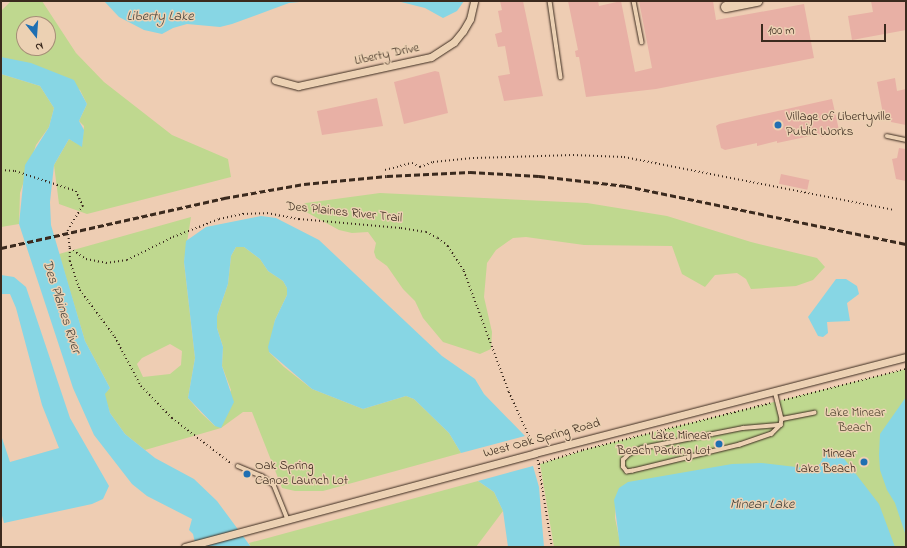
<!DOCTYPE html>
<style>
body{margin:0}
#map{position:relative;width:907px;height:548px;overflow:hidden;background:#eecdb3;font-family:"Indie Flower",sans-serif}
div>[style]{position:absolute}
.green>*{inset:0;background:#bfd88f}
.water>*{inset:0;background:#87d6e4}
.building>*{inset:0;background:#e8b0a5;transform-origin:0 0}
.path>*{height:1.5px;margin-top:-0.75px;transform-origin:0;background:repeating-linear-gradient(90deg,#3b2a1e 0 1px,transparent 0 4px)}
.roads{filter:drop-shadow(0 0 1px #3b2a1e) drop-shadow(0 0 1px #3b2a1e)}
.lane>*{height:3.5px;margin:-1.75px;padding:0 1.75px;transform-origin:1.75px;border-radius:1.75px;background:#ecd1b3}
.street>*{height:7px;margin:-3.5px;padding:0 3.5px;transform-origin:3.5px;border-radius:3.5px;background:#ecd1b3}
.secondary>*{height:10px;margin:-5px;padding:0 5px;transform-origin:5px;border-radius:5px;background:#ecd1b3}
.rail>*{height:2.5px;margin-top:-1.25px;transform-origin:0;background:repeating-linear-gradient(90deg,#3b2a1e 0 6px,transparent 0 9px)}
.dots>*{width:11px;height:11px;translate:-50% -50%;box-sizing:border-box;border:2px solid #ecd1b3;border-radius:50%}
span{translate:-50% -50%;white-space:nowrap;text-align:center;line-height:1.15;-webkit-text-stroke:3px #ecd1b3;paint-order:stroke}
.street-label{font-size:13px;color:#3b2a1e}
.poi-label{font-size:13px;color:#3b2a1e}
.left{translate:0 -50%;text-align:left}
.right{translate:-100% -50%;text-align:right}
.park-label{font-size:13px;color:#4f442f}
.water-label{font-size:14px;color:#46443c;font-style:italic}
.frame{position:absolute;inset:0;border:2px solid #3b2a1e;pointer-events:none}
.north{position:absolute;left:16px;top:16px;width:40px;height:40px;box-sizing:border-box;background:#ecd1b3;border:1px solid #a58e77;border-radius:50%;rotate:163deg;font-size:11px;font-weight:700;line-height:16px;text-align:center;color:#3b2a1e}
.north::after{content:'';display:block;margin:auto;width:14px;height:18px;background:#1f6fb2;clip-path:polygon(50% 0,100% 100%,50% 72%,0 100%)}
.scale{position:absolute;left:761px;top:24px;width:125px;height:18px;box-sizing:border-box;border:2px solid #3b2a1e;border-top:0;padding-left:5px;font-size:12px;line-height:14px;white-space:nowrap;color:#3b2a1e;-webkit-text-stroke:3px #ecd1b3;paint-order:stroke}
</style>
<div id="map">
<div class="green">
<i style="clip-path:polygon(evenodd,11px 1px,42px 1px,76px 53px,104px 82px,172px 135px,228px 159px,231px 177px,87px 214px,59px 204px,54px 165px,69px 139px,82px 146px,84px 126px,79px 121px,87px 104px,80px 90px,1px 57px,1px 11px,11px 1px,24px 24px,48px 24px,48px 48px,24px 48px,24px 24px)"></i>
<i style="clip-path:polygon(1px 74px,40px 86px,54px 108px,49px 127px,36px 145px,20px 193px,19px 224px,1px 227px)"></i>
<i style="clip-path:polygon(380px 193px,587px 203px,667px 216px,751px 242px,817px 258px,825px 267px,813px 280px,796px 286px,751px 289px,746px 279px,737px 273px,715px 275px,705px 287px,682px 274px,672px 246px,584px 245px,526px 237px,513px 238px,496px 250px,487px 263px,484px 297px,492px 332px,491px 349px,480px 354px,443px 342px,423px 318px,415px 301px,403px 289px,387px 266px,376px 258px,374px 252px,376px 243px,368px 232px,352px 233px,339px 230px,297px 207px,306px 203px)"></i>
<i style="clip-path:polygon(evenodd,191px 217px,184px 262px,195px 358px,188px 398px,201px 413px,215px 426px,231px 390px,222px 366px,223px 347px,217px 328px,217px 316px,228px 284px,231px 256px,236px 247px,244px 247px,260px 259px,268px 271px,283px 281px,287px 288px,287px 295px,275px 320px,269px 352px,284px 367px,312px 389px,363px 409px,406px 396px,414px 399px,449px 433px,461px 453px,323px 491px,295px 491px,282px 488px,252px 412px,243px 412px,221px 428px,145px 450px,125px 434px,110px 413px,104px 394px,110px 388px,85px 341px,59px 254px,191px 217px,170px 344px,182px 351px,181px 365px,170px 374px,143px 377px,137px 364px,142px 358px,170px 344px)"></i>
<i style="clip-path:polygon(906px 369px,906px 547px,894px 547px,823px 459px,817px 467px,809px 471px,616px 500px,615px 518px,621px 547px,554px 547px,540px 464px,591px 448px)"></i>
<i style="clip-path:polygon(478px 481px,494px 492px,503px 511px,476px 547px,251px 547px,249px 543px)"></i>
</div>
<div class="water">
<i style="clip-path:polygon(104px 1px,310px 1px,289px 3px,232px 24px,220px 27px,187px 24px,173px 28px,162px 34px,144px 30px,119px 17px)"></i>
<i style="clip-path:polygon(397px 1px,464px 1px,457px 11px,443px 18px,425px 8px)"></i>
<i style="clip-path:polygon(1px 57px,31px 63px,74px 80px,87px 104px,79px 121px,84px 130px,82px 147px,69px 139px,54px 165px,50px 202px,51px 225px,85px 341px,110px 388px,105px 394px,110px 413px,125px 434px,155px 458px,194px 479px,217px 501px,251px 547px,196px 547px,193px 534px,189px 530px,192px 519px,147px 496px,132px 484px,94px 435px,73px 388px,19px 224px,25px 165px,49px 127px,54px 108px,40px 86px,1px 74px)"></i>
<i style="clip-path:polygon(261px 216px,276px 218px,319px 240px,442px 356px,475px 379px,484px 394px,525px 436px,461px 453px,449px 433px,414px 399px,406px 396px,363px 409px,312px 389px,269px 352px,268px 347px,275px 320px,287px 295px,287px 288px,283px 281px,268px 271px,260px 259px,244px 247px,236px 247px,231px 256px,228px 284px,217px 316px,217px 328px,223px 347px,222px 366px,234px 402px,221px 428px,215px 426px,188px 398px,195px 358px,184px 262px,186px 241px,206px 227px)"></i>
<i style="clip-path:polygon(1px 275px,14px 277px,26px 287px,70px 418px,109px 486px,103px 499px,92px 504px,4px 523px,1px 512px,1px 435px,10px 462px,59px 448px,42px 405px,16px 308px,10px 294px,1px 294px)"></i>
<i style="clip-path:polygon(836px 279px,846px 279px,857px 286px,859px 294px,847px 303px,850px 321px,827px 322px,828px 333px,823px 337px,818px 336px,808px 317px)"></i>
<i style="clip-path:polygon(906px 397px,906px 536px,895px 503px,887px 490px,880px 470px,879px 455px,880px 434px)"></i>
<i style="clip-path:polygon(833px 453px,842px 456px,879px 504px,895px 547px,620px 547px,614px 500px,619px 488px,628px 482px,732px 464px,761px 463px,813px 469px,820px 464px,824px 455px)"></i>
<i style="clip-path:polygon(533px 466px,539px 487px,544px 547px,508px 547px,503px 511px,494px 492px,478px 481px)"></i>
</div>
<div class="building">
<i style="clip-path:polygon(500px 1px,523px 1px,543px 96px,504px 101px,498px 76px,510px 74px,505px 46px,498px 47px,495px 34px,502px 32px,498px 11px,502px 10px)"></i>
<i style="clip-path:polygon(568px 1px,598px 1px,599px 6px,621px 1px,635px 72px,652px 68px,639px 1px,713px 1px,716px 20px,804px 4px,814px 58px,656px 89px,586px 97px,579px 57px,576px 57px,575px 51px,578px 50px)"></i>
<i style="clip-path:polygon(871px 1px,906px 1px,906px 30px,852px 40px,848px 16px,873px 12px)"></i>
<i style="clip-path:polygon(435px 71px,439px 72px,448px 113px,404px 124px,394px 82px)"></i>
<i style="clip-path:polygon(895px 78px,897px 91px,906px 89px,906px 125px,891px 122px,891px 118px,884px 119px,877px 82px)"></i>
<i style="clip-path:polygon(377px 98px,383px 126px,322px 135px,317px 111px)"></i>
<i style="clip-path:polygon(832px 99px,839px 130px,826px 133px,827px 135px,821px 137px,820px 134px,777px 143px,777px 141px,757px 146px,757px 143px,725px 150px,721px 148px,716px 126px,719px 124px)"></i>
<i style="clip-path:polygon(899px 148px,906px 149px,906px 181px,896px 179px,892px 159px,897px 158px)"></i>
<i style="left:781px;top:174px;width:29px;height:10px;rotate:12deg"></i>
</div>
<div class="path">
<i style="left:1px;top:170px;width:14px;rotate:4deg"></i>
<i style="left:15px;top:171px;width:64px;rotate:18.2deg"></i>
<i style="left:76px;top:191px;width:17px;rotate:65deg"></i>
<i style="left:83px;top:206px;width:28px;rotate:122deg"></i>
<i style="left:68px;top:230px;width:18px;rotate:84deg"></i>
<i style="left:70px;top:248px;width:19px;rotate:35deg"></i>
<i style="left:86px;top:259px;width:20px;rotate:11deg"></i>
<i style="left:106px;top:263px;width:21px;rotate:-8deg"></i>
<i style="left:127px;top:260px;width:51px;rotate:-26.6deg"></i>
<i style="left:173px;top:237px;width:49px;rotate:-21.4deg"></i>
<i style="left:219px;top:219px;width:25px;rotate:-12deg"></i>
<i style="left:243px;top:214px;width:24px;rotate:-2deg"></i>
<i style="left:267px;top:213px;width:33px;rotate:11deg"></i>
<i style="left:299px;top:219px;width:102px;rotate:5deg"></i>
<i style="left:401px;top:228px;width:25px;rotate:9deg"></i>
<i style="left:426px;top:232px;width:13px;rotate:27deg"></i>
<i style="left:438px;top:238px;width:13px;rotate:39deg"></i>
<i style="left:448px;top:246px;width:30px;rotate:57deg"></i>
<i style="left:464px;top:271px;width:129px;rotate:69.6deg"></i>
<i style="left:509px;top:392px;width:58px;rotate:65.6deg"></i>
<i style="left:385px;top:170px;width:28px;rotate:-15deg"></i>
<i style="left:412px;top:163px;width:9px;rotate:27deg"></i>
<i style="left:420px;top:167px;width:14px;rotate:-21deg"></i>
<i style="left:433px;top:162px;width:40px;rotate:-5.7deg"></i>
<i style="left:473px;top:158px;width:100px;rotate:-1.7deg"></i>
<i style="left:573px;top:155px;width:51px;rotate:2.2deg"></i>
<i style="left:624px;top:157px;width:276px;rotate:11.1deg"></i>
<i style="left:70px;top:248px;width:13px;rotate:90deg"></i>
<i style="left:70px;top:261px;width:31px;rotate:71deg"></i>
<i style="left:80px;top:290px;width:59px;rotate:53.3deg"></i>
<i style="left:115px;top:337px;width:55px;rotate:62deg"></i>
<i style="left:141px;top:386px;width:45px;rotate:45.9deg"></i>
<i style="left:172px;top:418px;width:76px;rotate:37.5deg"></i>
<i style="left:784px;top:400px;width:126px;rotate:-14.3deg"></i>
<i style="left:538px;top:460px;width:88px;rotate:80.9deg"></i>
<i style="left:539px;top:464px;width:46px;rotate:-17.7deg"></i>
<i style="left:583px;top:450px;width:195px;rotate:-14deg"></i>
</div>
<div class="roads">
<div class="lane">
<i style="left:550px;top:1px;width:77px;rotate:81.8deg"></i>
<i style="left:634px;top:1px;width:42px;rotate:79deg"></i>
<i style="left:887px;top:136px;width:19px;rotate:12deg"></i>
<i style="left:775px;top:391px;width:29px;rotate:76deg"></i>
<i style="left:782px;top:419px;width:6px;rotate:99deg"></i>
<i style="left:781px;top:425px;width:13px;rotate:135deg"></i>
<i style="left:772px;top:434px;width:34px;rotate:161deg"></i>
<i style="left:740px;top:445px;width:110px;rotate:166.3deg"></i>
<i style="left:633px;top:471px;width:6px;rotate:171deg"></i>
<i style="left:627px;top:472px;width:6px;rotate:-129deg"></i>
<i style="left:623px;top:467px;width:7px;rotate:-90deg"></i>
<i style="left:623px;top:460px;width:8px;rotate:-45deg"></i>
<i style="left:629px;top:454px;width:14px;rotate:-25deg"></i>
<i style="left:642px;top:448px;width:103px;rotate:-11.2deg"></i>
<i style="left:743px;top:428px;width:38px;rotate:-5deg"></i>
<i style="left:782px;top:419px;width:33px;rotate:-11deg"></i>
<i style="left:238px;top:466px;width:26px;rotate:23deg"></i>
<i style="left:262px;top:476px;width:15px;rotate:37deg"></i>
<i style="left:274px;top:485px;width:37px;rotate:68deg"></i>
</div>
<div class="street">
<i style="left:275px;top:80px;width:24px;rotate:15deg"></i>
<i style="left:298px;top:86px;width:136px;rotate:-12.3deg"></i>
<i style="left:431px;top:57px;width:27px;rotate:-33deg"></i>
<i style="left:454px;top:42px;width:14px;rotate:-51deg"></i>
<i style="left:463px;top:31px;width:14px;rotate:-60deg"></i>
<i style="left:470px;top:19px;width:18px;rotate:-77deg"></i>
<i style="left:185px;top:547px;width:362px;rotate:-15deg"></i>
<i style="left:535px;top:453px;width:383px;rotate:-14.5deg"></i>
</div>
<div class="secondary">
<i style="left:726px;top:7px;width:32px;rotate:-11deg"></i>
</div>
</div>
<div class="rail">
<i style="left:1px;top:248px;width:229px;rotate:-12.6deg"></i>
<i style="left:224px;top:198px;width:81px;rotate:-9.9deg"></i>
<i style="left:304px;top:184px;width:83px;rotate:-5.5deg"></i>
<i style="left:387px;top:176px;width:83px;rotate:-2.8deg"></i>
<i style="left:470px;top:172px;width:69px;rotate:3.3deg"></i>
<i style="left:539px;top:176px;width:88px;rotate:6.6deg"></i>
<i style="left:626px;top:186px;width:286px;rotate:11.7deg"></i>
</div>
<div class="dots">
<i style="left:778px;top:125px;background:#1f6fb2"></i>
<i style="left:719px;top:444px;background:#1f6fb2"></i>
<i style="left:864px;top:462px;background:#1f6fb2"></i>
<i style="left:247px;top:474px;background:#1f6fb2"></i>
</div>
<div class="street-label">
<span style="left:387px;top:55px;rotate:-12deg">Liberty Drive</span>
<span style="left:344px;top:213px;rotate:6deg">Des Plaines River Trail</span>
<span style="left:542px;top:439px;rotate:-15deg">West Oak Spring Road</span>
</div>
<div class="poi-label">
<span class="left" style="left:786px;top:125px">Village of Libertyville<br>Public Works</span>
<span class="right" style="left:711px;top:444px">Lake Minear<br>Beach Parking Lot</span>
<span class="right" style="left:856px;top:462px">Minear<br>Lake Beach</span>
<span class="left" style="left:255px;top:474px">Oak Spring<br>Canoe Launch Lot</span>
</div>
<div class="park-label">
<span style="left:855px;top:421px">Lake Minear<br>Beach</span>
</div>
<div class="water-label">
<span style="left:160px;top:17px">Liberty Lake</span>
<span style="left:61px;top:307px;rotate:72deg">Des Plaines River</span>
<span style="left:762px;top:505px">Minear Lake</span>
</div>
<div class="frame"></div>
<div class="north">N</div>
<div class="scale">100 m</div>
</div>
